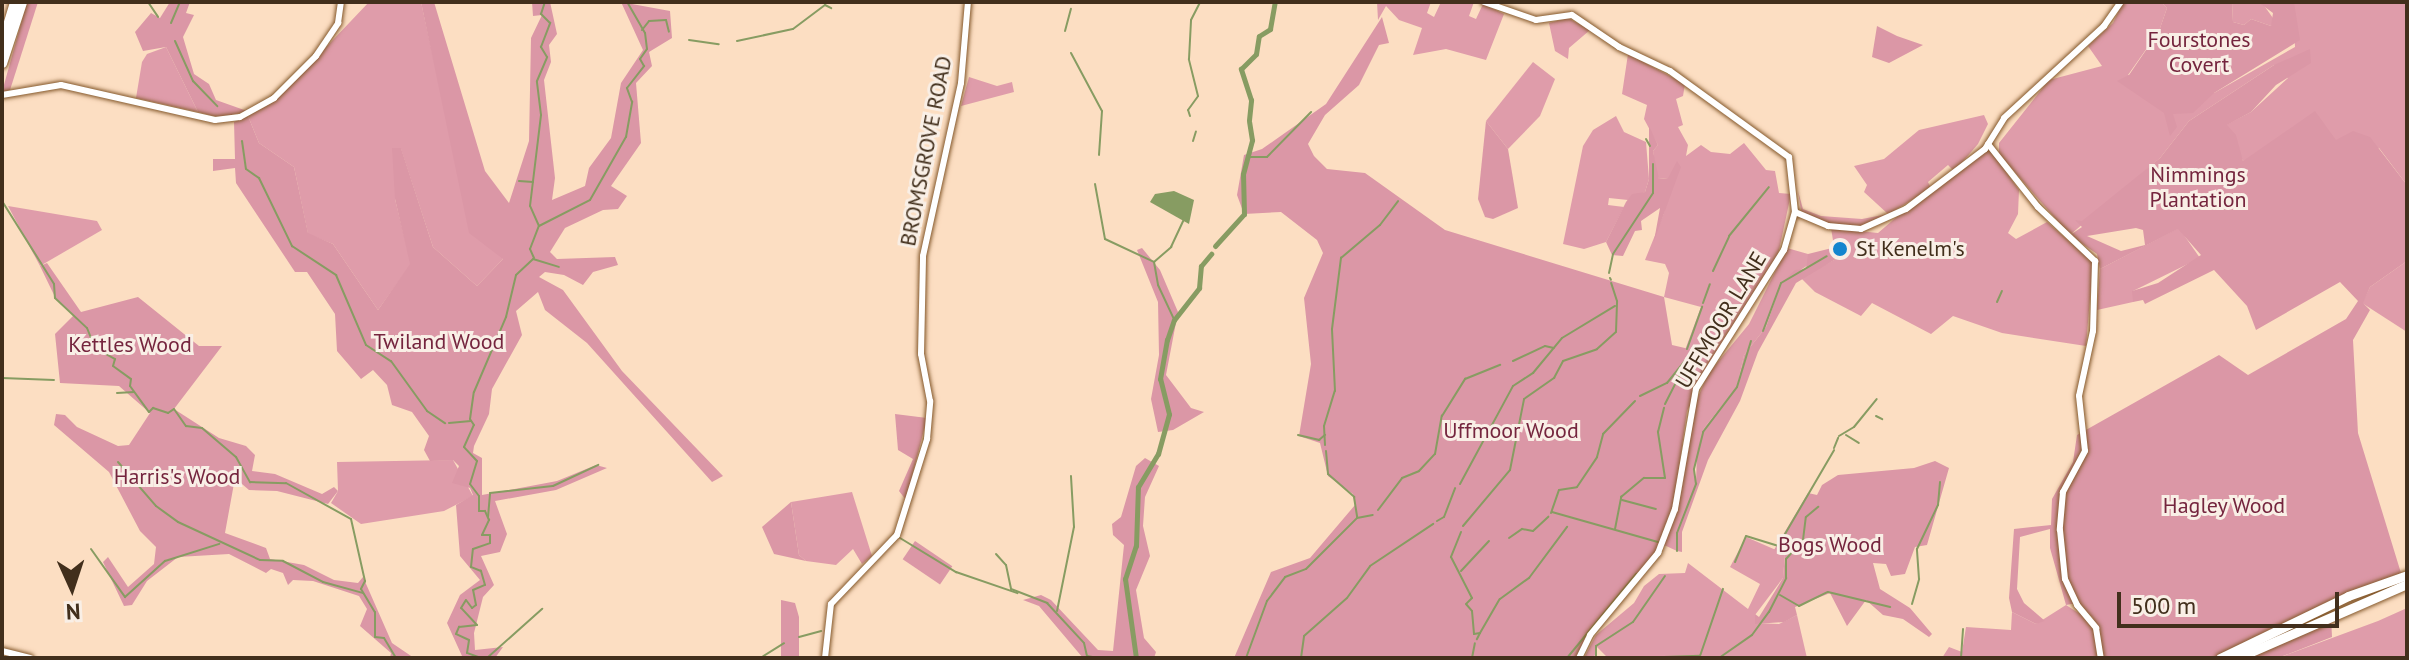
<!DOCTYPE html>
<style>
body{margin:0}
#map{position:relative;width:2409px;height:660px;overflow:hidden;background:#fcdec2;font-family:"PT Sans",sans-serif}
div>[style]{position:absolute}
.green>*{inset:0;background:#df9caa}
.forest>*{inset:0;background:#db97a6;transform-origin:0 0}
.water>*{inset:0;background:#879c62}
.stream>*{height:2px;margin:-1px;padding:0 1px;transform-origin:1px;border-radius:1px;background:#879c62}
.river>*{height:5px;margin:-2.5px;padding:0 2.5px;transform-origin:2.5px;border-radius:2.5px;background:#879c62}
.roads{filter:drop-shadow(0 0 2px #84582b) drop-shadow(0 0 2px #84582b)}
.secondary>*{height:6px;margin:-3px;padding:0 3px;transform-origin:3px;border-radius:3px;background:#fff}
.highway>*{height:9px;margin:-4.5px;padding:0 4.5px;transform-origin:4.5px;border-radius:4.5px;background:#fff}
.dots>*{width:22px;height:22px;translate:-50% -50%;box-sizing:border-box;border:4px solid #f9efe6;border-radius:50%}
span{translate:-50% -50%;white-space:nowrap;text-align:center;line-height:1.15;-webkit-text-stroke:6px #f9efe6;paint-order:stroke}
.park-label{font-size:22px;color:#75253e}
.street-label{font-size:22px;color:#422f1c}
.poi-label{font-size:22px;color:#422f1c}
.left{translate:0 -50%;text-align:left}
.frame{position:absolute;inset:0;border:4px solid #422f1c;pointer-events:none}
.north{position:absolute;left:32px;top:548px;width:80px;height:80px;-webkit-text-stroke:6px #f9efe6;paint-order:stroke;rotate:177deg;font-size:22px;font-weight:700;line-height:32px;text-align:center;color:#422f1c}
.north::after{content:'';display:block;margin:auto;width:28px;height:36px;background:#422f1c;clip-path:polygon(50% 0,100% 100%,50% 72%,0 100%)}
.scale{position:absolute;left:2117px;top:592px;width:222px;height:36px;box-sizing:border-box;border:4px solid #422f1c;border-top:0;padding-left:10px;font-size:24px;line-height:28px;white-space:nowrap;color:#422f1c;-webkit-text-stroke:6px #f9efe6;paint-order:stroke}
</style>
<div id="map">
<div class="green">
<i style="clip-path:polygon(369px 2px,421px 2px,441px 93px,503px 259px,477px 286px,433px 247px,401px 149px,395px 199px,411px 264px,378px 310px,333px 244px,308px 234px,294px 167px,259px 143px,248px 116px,275px 101px)"></i>
<i style="clip-path:polygon(1377px 2px,1431px 2px,1427px 13px,1434px 17px,1441px 2px,1474px 2px,1469px 16px,1476px 19px,1483px 4px,1504px 14px,1486px 60px,1446px 49px,1413px 55px,1422px 28px,1399px 20px,1386px 6px,1378px 20px)"></i>
<i style="clip-path:polygon(2123px 2px,2161px 2px,2167px 8px,2159px 31px,2128px 75px,2214px 93px,2295px 47px,2293px 2px,2407px 2px,2407px 185px,2379px 148px,2336px 141px,2243px 161px,2226px 125px,2251px 112px,2288px 78px,2274px 65px,2189px 121px,2160px 158px,2070px 235px,1999px 154px,1999px 143px,2049px 80px,2102px 66px,2088px 46px,2113px 23px)"></i>
<i style="clip-path:polygon(2232px 2px,2263px 4px,2275px 21px,2271px 26px,2251px 19px,2244px 25px,2233px 22px)"></i>
<i style="clip-path:polygon(1568px 18px,1590px 30px,1569px 48px,1568px 59px,1555px 51px,1549px 23px)"></i>
<i style="clip-path:polygon(166px 47px,198px 112px,136px 98px,142px 62px,147px 54px)"></i>
<i style="clip-path:polygon(1628px 54px,1685px 84px,1683px 96px,1676px 99px,1683px 125px,1678px 127px,1688px 145px,1686px 156px,1701px 145px,1711px 152px,1730px 154px,1744px 143px,1766px 170px,1775px 171px,1779px 193px,1791px 194px,1778px 255px,1715px 355px,1685px 350px,1701px 307px,1664px 297px,1669px 273px,1665px 264px,1645px 260px,1664px 213px,1668px 178px,1659px 179px,1656px 173px,1653px 151px,1658px 145px,1644px 119px,1647px 105px,1622px 94px)"></i>
<i style="clip-path:polygon(1533px 62px,1555px 79px,1540px 116px,1508px 149px,1486px 121px)"></i>
<i style="clip-path:polygon(969px 77px,997px 86px,1012px 82px,1014px 92px,961px 106px)"></i>
<i style="clip-path:polygon(1984px 115px,1988px 124px,1978px 144px,1959px 166px,1953px 170px,1948px 165px,1928px 182px,1931px 188px,1988px 147px,2019px 190px,2018px 214px,2008px 233px,2016px 239px,2047px 222px,2093px 262px,2086px 346px,2002px 333px,1953px 316px,1931px 334px,1872px 303px,1861px 316px,1815px 292px,1801px 278px,1836px 259px,1831px 228px,1878px 233px,1928px 190px,1866px 228px,1827px 225px,1801px 211px,1798px 191px,1803px 209px,1821px 216px,1862px 219px,1888px 214px,1864px 192px,1867px 185px,1854px 166px,1884px 159px,1919px 130px)"></i>
<i style="clip-path:polygon(1616px 116px,1624px 132px,1646px 142px,1649px 179px,1645px 192px,1628px 200px,1609px 198px,1608px 205px,1624px 207px,1606px 242px,1584px 249px,1563px 244px,1583px 146px,1593px 130px)"></i>
<i style="clip-path:polygon(8px 206px,97px 221px,102px 230px,40px 266px)"></i>
<i style="clip-path:polygon(2179px 228px,2200px 258px,2133px 291px,2133px 302px,2097px 310px,2100px 269px)"></i>
<i style="clip-path:polygon(1787px 248px,1808px 254px,1808px 265px,1781px 283px,1766px 327px,1744px 355px,1737px 387px,1704px 428px,1694px 469px,1696px 484px,1677px 533px,1677px 551px,1664px 545px,1698px 397px,1708px 374px,1749px 324px)"></i>
<i style="clip-path:polygon(2407px 261px,2407px 332px,2362px 303px,2370px 287px)"></i>
<i style="clip-path:polygon(453px 460px,473px 496px,444px 511px,361px 524px,331px 503px,338px 491px,337px 462px)"></i>
<i style="clip-path:polygon(852px 492px,872px 556px,862px 564px,853px 549px,836px 565px,806px 561px,799px 555px,791px 502px)"></i>
<i style="clip-path:polygon(1746px 537px,1785px 554px,1783px 578px,1755px 615px,1755px 623px,1779px 624px,1797px 615px,1807px 658px,1599px 658px,1607px 657px,1597px 647px,1594px 658px,1584px 658px,1596px 635px,1634px 603px,1644px 586px,1659px 574px,1685px 573px,1688px 563px,1748px 609px,1760px 584px,1730px 567px)"></i>
<i style="clip-path:polygon(2066px 605px,2091px 621px,2100px 658px,1942px 658px,1949px 647px,1962px 652px,1966px 627px,2011px 630px,2012px 612px,2036px 624px)"></i>
<i style="clip-path:polygon(2407px 608px,2407px 658px,2278px 658px,2378px 621px)"></i>
</div>
<div class="forest">
<i style="clip-path:polygon(27px 2px,38px 2px,10px 90px,2px 92px)"></i>
<i style="clip-path:polygon(170px 2px,190px 2px,186px 13px,194px 15px,183px 37px,194px 74px,209px 84px,216px 100px,247px 111px,221px 118px,198px 112px,166px 47px,143px 51px,135px 32px,151px 13px,160px 18px)"></i>
<i style="clip-path:polygon(421px 2px,434px 2px,485px 171px,509px 203px,529px 141px,531px 38px,542px 15px,533px 16px,532px 2px,550px 2px,557px 34px,549px 45px,551px 62px,544px 80px,555px 178px,552px 200px,585px 186px,589px 168px,611px 138px,621px 83px,643px 50px,621px 2px,670px 11px,672px 38px,649px 52px,652px 66px,636px 83px,641px 143px,611px 186px,627px 196px,618px 209px,603px 210px,565px 228px,550px 252px,557px 259px,615px 257px,618px 265px,593px 272px,583px 285px,564px 275px,545px 272px,539px 277px,563px 290px,622px 371px,723px 476px,712px 482px,587px 343px,545px 310px,538px 292px,516px 311px,522px 335px,492px 389px,489px 414px,474px 446px,473px 453px,482px 458px,482px 495px,557px 481px,596px 465px,607px 468px,556px 490px,495px 501px,507px 534px,500px 552px,481px 556px,494px 585px,483px 597px,474px 633px,475px 650px,503px 647px,495px 658px,462px 656px,447px 623px,460px 595px,480px 580px,460px 556px,456px 505px,473px 495px,470px 488px,452px 483px,459px 466px,453px 460px,430px 461px,424px 450px,429px 436px,412px 412px,392px 405px,387px 385px,373px 370px,361px 379px,337px 351px,335px 314px,307px 272px,295px 272px,236px 183px,235px 168px,213px 171px,213px 159px,235px 159px,234px 122px,248px 116px,259px 143px,294px 167px,308px 233px,333px 244px,378px 310px,410px 264px,395px 199px,392px 148px,401px 148px,433px 247px,477px 286px,503px 259px,469px 233px)"></i>
<i style="clip-path:polygon(2161px 2px,2232px 2px,2233px 22px,2244px 25px,2251px 19px,2271px 26px,2273px 13px,2258px 2px,2294px 2px,2300px 40px,2214px 93px,2193px 113px,2173px 114px,2177px 127px,2170px 136px,2164px 113px,2117px 81px,2129px 75px,2159px 31px,2167px 8px)"></i>
<i style="clip-path:polygon(1382px 17px,1389px 43px,1379px 45px,1359px 85px,1325px 115px,1308px 144px,1314px 156px,1327px 169px,1365px 173px,1445px 230px,1664px 297px,1672px 345px,1715px 355px,1687px 411px,1673px 510px,1660px 545px,1617px 604px,1591px 627px,1577px 658px,1234px 658px,1271px 572px,1310px 558px,1355px 505px,1353px 494px,1328px 476px,1320px 443px,1299px 436px,1311px 364px,1304px 298px,1323px 253px,1317px 240px,1281px 212px,1244px 214px,1237px 195px,1244px 155px,1262px 149px,1326px 104px)"></i>
<i style="clip-path:polygon(1877px 26px,1897px 36px,1923px 45px,1889px 63px,1872px 57px)"></i>
<i style="clip-path:polygon(evenodd,2310px 49px,2311px 63px,2276px 85px,2251px 112px,2227px 125px,2236px 135px,2243px 161px,2315px 111px,2336px 140px,2353px 131px,2370px 137px,2407px 185px,2407px 261px,2370px 287px,2363px 303px,2370px 310px,2353px 340px,2358px 433px,2401px 573px,2212px 658px,2104px 658px,2093px 618px,2077px 603px,2066px 605px,2050px 548px,2050px 529px,2020px 537px,2017px 589px,2024px 603px,2045px 621px,2036px 624px,2012px 612px,2009px 598px,2014px 529px,2051px 525px,2052px 499px,2073px 462px,2077px 435px,2219px 355px,2248px 375px,2346px 319px,2358px 301px,2340px 282px,2256px 330px,2247px 306px,2214px 270px,2145px 304px,2143px 300px,2133px 302px,2132px 291px,2158px 283px,2201px 255px,2178px 229px,2100px 269px,2097px 254px,2070px 235px,2082px 227px,2075px 220px,2082px 221px,2160px 158px,2189px 121px,2274px 65px,2310px 49px,2136px 228px,2143px 230px,2145px 245px,2121px 251px,2087px 236px,2136px 228px)"></i>
<i style="clip-path:polygon(1486px 121px,1508px 149px,1518px 208px,1493px 219px,1485px 217px,1478px 199px)"></i>
<i style="clip-path:polygon(1649px 126px,1658px 145px,1653px 151px,1659px 179px,1668px 178px,1677px 161px,1681px 167px,1654px 241px,1660px 208px,1641px 221px,1642px 230px,1635px 231px,1623px 256px,1612px 255px,1606px 242px,1626px 202px,1632px 194px,1645px 192px,1649px 179px)"></i>
<i style="clip-path:polygon(1142px 248px,1160px 270px,1178px 312px,1166px 375px,1191px 408px,1204px 412px,1173px 430px,1158px 432px,1151px 399px,1159px 355px,1158px 302px,1137px 250px)"></i>
<i style="clip-path:polygon(1832px 248px,1836px 259px,1796px 283px,1758px 352px,1740px 401px,1708px 460px,1682px 532px,1682px 552px,1677px 551px,1677px 533px,1696px 484px,1697px 449px,1704px 428px,1737px 387px,1744px 355px,1766px 327px,1781px 283px,1795px 270px,1806px 269px,1808px 254px)"></i>
<i style="clip-path:polygon(47px 263px,81px 312px,138px 297px,199px 346px,222px 346px,174px 409px,219px 438px,246px 446px,255px 455px,252px 471px,275px 474px,322px 494px,334px 487px,338px 491px,328px 504px,277px 491px,249px 490px,235px 478px,225px 533px,266px 548px,270px 559px,304px 565px,334px 580px,358px 583px,363px 577px,392px 643px,414px 658px,390px 658px,391px 653px,360px 626px,367px 609px,359px 596px,313px 581px,293px 580px,288px 585px,283px 573px,271px 569px,266px 573px,229px 554px,178px 557px,147px 581px,132px 605px,124px 606px,103px 562px,108px 557px,128px 587px,154px 564px,156px 547px,140px 531px,109px 472px,54px 425px,56px 414px,65px 415px,77px 427px,118px 446px,129px 445px,150px 413px,119px 386px,60px 383px,55px 334px,74px 315px,55px 297px,40px 266px)"></i>
<i style="clip-path:polygon(895px 414px,927px 418px,906px 500px,899px 491px,913px 459px,898px 450px)"></i>
<i style="clip-path:polygon(1145px 458px,1159px 466px,1145px 497px,1143px 526px,1150px 556px,1136px 590px,1144px 638px,1156px 652px,1154px 658px,1083px 658px,1039px 606px,1023px 600px,1041px 595px,1051px 600px,1098px 650px,1113px 651px,1124px 545px,1113px 535px,1112px 524px,1121px 517px,1136px 466px)"></i>
<i style="clip-path:polygon(1935px 461px,1949px 468px,1927px 545px,1915px 547px,1905px 574px,1891px 576px,1886px 564px,1873px 563px,1880px 589px,1910px 608px,1932px 634px,1929px 637px,1903px 619px,1883px 615px,1866px 600px,1847px 626px,1830px 593px,1795px 607px,1797px 615px,1784px 622px,1755px 624px,1755px 614px,1759px 617px,1783px 578px,1785px 554px,1774px 550px,1808px 493px,1817px 495px,1822px 485px,1838px 475px,1914px 468px)"></i>
<i style="clip-path:polygon(791px 502px,799px 555px,806px 561px,774px 554px,762px 527px)"></i>
<i style="left:915px;top:541px;width:45px;height:22px;rotate:34deg"></i>
<i style="clip-path:polygon(781px 600px,795px 603px,799px 617px,799px 658px,781px 658px)"></i>
<i style="clip-path:polygon(2331px 617px,2332px 637px,2278px 658px,2243px 658px)"></i>
</div>
<div class="water">
<i style="clip-path:polygon(1174px 191px,1194px 200px,1189px 224px,1150px 202px,1155px 194px)"></i>
</div>
<div class="stream">
<i style="left:148px;top:2px;width:18px;rotate:56deg"></i>
<i style="left:171px;top:23px;width:23px;rotate:-67deg"></i>
<i style="left:642px;top:30px;width:11px;rotate:-52deg"></i>
<i style="left:649px;top:21px;width:17px;rotate:-3deg"></i>
<i style="left:666px;top:20px;width:12px;rotate:76deg"></i>
<i style="left:1065px;top:31px;width:23px;rotate:-75deg"></i>
<i style="left:689px;top:40px;width:30px;rotate:8deg"></i>
<i style="left:175px;top:41px;width:44px;rotate:65.8deg"></i>
<i style="left:193px;top:81px;width:35px;rotate:46deg"></i>
<i style="left:737px;top:41px;width:57px;rotate:-12.1deg"></i>
<i style="left:793px;top:29px;width:40px;rotate:-37deg"></i>
<i style="left:825px;top:5px;width:7px;rotate:27deg"></i>
<i style="left:1071px;top:53px;width:66px;rotate:61.9deg"></i>
<i style="left:1102px;top:111px;width:44px;rotate:93.9deg"></i>
<i style="left:1190px;top:116px;width:6px;rotate:-108deg"></i>
<i style="left:1188px;top:110px;width:17px;rotate:-54deg"></i>
<i style="left:1198px;top:96px;width:38px;rotate:-104deg"></i>
<i style="left:1189px;top:59px;width:39px;rotate:-87deg"></i>
<i style="left:1191px;top:20px;width:20px;rotate:-63deg"></i>
<i style="left:1646px;top:139px;width:8px;rotate:60deg"></i>
<i style="left:242px;top:141px;width:28px;rotate:82deg"></i>
<i style="left:246px;top:169px;width:16px;rotate:35deg"></i>
<i style="left:259px;top:178px;width:76px;rotate:64.1deg"></i>
<i style="left:292px;top:246px;width:53px;rotate:33.4deg"></i>
<i style="left:336px;top:275px;width:76px;rotate:66.8deg"></i>
<i style="left:366px;top:345px;width:30px;rotate:33deg"></i>
<i style="left:391px;top:361px;width:62px;rotate:54.2deg"></i>
<i style="left:427px;top:411px;width:22px;rotate:34deg"></i>
<i style="left:1193px;top:141px;width:10px;rotate:-73deg"></i>
<i style="left:1248px;top:157px;width:19px"></i>
<i style="left:1267px;top:157px;width:63px;rotate:-45.6deg"></i>
<i style="left:519px;top:181px;width:14px;rotate:4deg"></i>
<i style="left:1095px;top:184px;width:56px;rotate:79.7deg"></i>
<i style="left:1105px;top:239px;width:54px;rotate:25.1deg"></i>
<i style="left:1154px;top:262px;width:23px;rotate:80deg"></i>
<i style="left:1158px;top:285px;width:38px;rotate:65deg"></i>
<i style="left:2px;top:201px;width:98px;rotate:57.9deg"></i>
<i style="left:54px;top:284px;width:14px;rotate:86deg"></i>
<i style="left:55px;top:298px;width:44px;rotate:43.2deg"></i>
<i style="left:87px;top:328px;width:22px;rotate:68deg"></i>
<i style="left:95px;top:348px;width:23px;rotate:29deg"></i>
<i style="left:115px;top:359px;width:7px;rotate:106deg"></i>
<i style="left:113px;top:366px;width:22px;rotate:36deg"></i>
<i style="left:131px;top:379px;width:7px;rotate:98deg"></i>
<i style="left:130px;top:386px;width:32px;rotate:54deg"></i>
<i style="left:149px;top:412px;width:6px;rotate:-45deg"></i>
<i style="left:153px;top:408px;width:16px;rotate:18deg"></i>
<i style="left:168px;top:413px;width:7px;rotate:-34deg"></i>
<i style="left:174px;top:409px;width:21px;rotate:55deg"></i>
<i style="left:186px;top:426px;width:16px;rotate:7deg"></i>
<i style="left:202px;top:428px;width:45px;rotate:40.5deg"></i>
<i style="left:236px;top:457px;width:29px;rotate:61deg"></i>
<i style="left:250px;top:482px;width:36px;rotate:2deg"></i>
<i style="left:286px;top:483px;width:74px;rotate:29deg"></i>
<i style="left:351px;top:519px;width:64px;rotate:77.3deg"></i>
<i style="left:365px;top:581px;width:9px;rotate:117deg"></i>
<i style="left:361px;top:589px;width:27px;rotate:59deg"></i>
<i style="left:375px;top:612px;width:25px;rotate:90deg"></i>
<i style="left:375px;top:637px;width:9px;rotate:6deg"></i>
<i style="left:384px;top:638px;width:23px;rotate:59deg"></i>
<i style="left:539px;top:226px;width:57px;rotate:-27deg"></i>
<i style="left:590px;top:200px;width:73px;rotate:-60.3deg"></i>
<i style="left:626px;top:137px;width:36px;rotate:-80deg"></i>
<i style="left:632px;top:102px;width:15px;rotate:-110deg"></i>
<i style="left:627px;top:88px;width:28px;rotate:-52deg"></i>
<i style="left:644px;top:66px;width:8px;rotate:-120deg"></i>
<i style="left:640px;top:59px;width:12px;rotate:-55deg"></i>
<i style="left:647px;top:49px;width:16px;rotate:-97deg"></i>
<i style="left:645px;top:33px;width:36px;rotate:-120deg"></i>
<i style="left:534px;top:258px;width:10px;rotate:-114deg"></i>
<i style="left:530px;top:249px;width:25px;rotate:-69deg"></i>
<i style="left:539px;top:226px;width:22px;rotate:-114deg"></i>
<i style="left:530px;top:206px;width:92px;rotate:-83.1deg"></i>
<i style="left:541px;top:115px;width:34px;rotate:-97deg"></i>
<i style="left:537px;top:81px;width:26px;rotate:-67deg"></i>
<i style="left:547px;top:57px;width:12px;rotate:-121deg"></i>
<i style="left:541px;top:47px;width:26px;rotate:-69deg"></i>
<i style="left:550px;top:23px;width:13px;rotate:-135deg"></i>
<i style="left:541px;top:14px;width:13px;rotate:-72deg"></i>
<i style="left:1154px;top:262px;width:23px;rotate:-41deg"></i>
<i style="left:1171px;top:247px;width:29px;rotate:-65deg"></i>
<i style="left:1713px;top:271px;width:38px;rotate:-65deg"></i>
<i style="left:1729px;top:236px;width:63px;rotate:-50.8deg"></i>
<i style="left:1609px;top:273px;width:19px;rotate:-78deg"></i>
<i style="left:1613px;top:254px;width:73px;rotate:-56.7deg"></i>
<i style="left:1653px;top:193px;width:29px;rotate:-90deg"></i>
<i style="left:1610px;top:278px;width:2px;rotate:63deg"></i>
<i style="left:1997px;top:302px;width:12px;rotate:-66deg"></i>
<i style="left:1703px;top:303px;width:20px;rotate:-70deg"></i>
<i style="left:1763px;top:331px;width:51px;rotate:-69.4deg"></i>
<i style="left:1781px;top:283px;width:53px;rotate:-30.4deg"></i>
<i style="left:1687px;top:349px;width:45px;rotate:-70.3deg"></i>
<i style="left:1513px;top:361px;width:35px;rotate:-25deg"></i>
<i style="left:1545px;top:346px;width:9px;rotate:13deg"></i>
<i style="left:2px;top:378px;width:52px;rotate:2.2deg"></i>
<i style="left:117px;top:393px;width:17px;rotate:-3deg"></i>
<i style="left:1640px;top:396px;width:30px;rotate:-26deg"></i>
<i style="left:1667px;top:383px;width:40px;rotate:-51deg"></i>
<i style="left:1665px;top:404px;width:31px;rotate:-63deg"></i>
<i style="left:1876px;top:416px;width:7px;rotate:27deg"></i>
<i style="left:449px;top:423px;width:22px;rotate:-5deg"></i>
<i style="left:1298px;top:435px;width:22px;rotate:13deg"></i>
<i style="left:1319px;top:440px;width:8px;rotate:-40deg"></i>
<i style="left:1846px;top:435px;width:15px;rotate:32deg"></i>
<i style="left:1839px;top:436px;width:17px;rotate:-31deg"></i>
<i style="left:1854px;top:427px;width:36px;rotate:-51deg"></i>
<i style="left:1325px;top:445px;width:19px;rotate:-93deg"></i>
<i style="left:1324px;top:426px;width:37px;rotate:-73deg"></i>
<i style="left:1335px;top:391px;width:62px;rotate:-92.8deg"></i>
<i style="left:1332px;top:329px;width:72px;rotate:-82.8deg"></i>
<i style="left:1341px;top:258px;width:51px;rotate:-40.2deg"></i>
<i style="left:1380px;top:225px;width:30px;rotate:-53deg"></i>
<i style="left:1834px;top:448px;width:11px;rotate:-68deg"></i>
<i style="left:1326px;top:451px;width:23px;rotate:85deg"></i>
<i style="left:1328px;top:474px;width:35px;rotate:41deg"></i>
<i style="left:1354px;top:497px;width:20px;rotate:81deg"></i>
<i style="left:118px;top:462px;width:58px;rotate:49.2deg"></i>
<i style="left:156px;top:506px;width:27px;rotate:36deg"></i>
<i style="left:178px;top:522px;width:90px;rotate:24.9deg"></i>
<i style="left:260px;top:560px;width:23px;rotate:2deg"></i>
<i style="left:283px;top:561px;width:45px;rotate:27.7deg"></i>
<i style="left:323px;top:582px;width:41px;rotate:15.4deg"></i>
<i style="left:1460px;top:484px;width:111px;rotate:-61.6deg"></i>
<i style="left:1513px;top:386px;width:24px;rotate:-33deg"></i>
<i style="left:1533px;top:373px;width:45px;rotate:-50.4deg"></i>
<i style="left:1562px;top:338px;width:62px;rotate:-31.1deg"></i>
<i style="left:1622px;top:500px;width:35px;rotate:15deg"></i>
<i style="left:1378px;top:510px;width:40px;rotate:-53deg"></i>
<i style="left:1402px;top:478px;width:18px;rotate:-22deg"></i>
<i style="left:1419px;top:471px;width:23px;rotate:-47deg"></i>
<i style="left:1435px;top:454px;width:39px;rotate:-80deg"></i>
<i style="left:1442px;top:416px;width:44px;rotate:-58.1deg"></i>
<i style="left:1465px;top:379px;width:38px;rotate:-22deg"></i>
<i style="left:1552px;top:512px;width:110px;rotate:15.8deg"></i>
<i style="left:1551px;top:513px;width:24px;rotate:-71deg"></i>
<i style="left:1559px;top:490px;width:18px;rotate:-9deg"></i>
<i style="left:1577px;top:487px;width:36px;rotate:-56deg"></i>
<i style="left:1597px;top:457px;width:24px;rotate:-75deg"></i>
<i style="left:1603px;top:434px;width:46px;rotate:-45.9deg"></i>
<i style="left:488px;top:517px;width:24px;rotate:-85deg"></i>
<i style="left:490px;top:493px;width:63px;rotate:-6.3deg"></i>
<i style="left:553px;top:486px;width:50px;rotate:-25deg"></i>
<i style="left:1437px;top:521px;width:8px;rotate:-30deg"></i>
<i style="left:1444px;top:517px;width:31px;rotate:-69deg"></i>
<i style="left:1463px;top:526px;width:73px;rotate:-50deg"></i>
<i style="left:1510px;top:470px;width:72px;rotate:-78.8deg"></i>
<i style="left:1524px;top:399px;width:37px;rotate:-35deg"></i>
<i style="left:1554px;top:378px;width:19px;rotate:-62deg"></i>
<i style="left:1563px;top:361px;width:36px;rotate:-19deg"></i>
<i style="left:1597px;top:349px;width:25px;rotate:-42deg"></i>
<i style="left:1616px;top:332px;width:31px;rotate:-88deg"></i>
<i style="left:1617px;top:301px;width:19px;rotate:-108deg"></i>
<i style="left:1615px;top:529px;width:33px;rotate:-79deg"></i>
<i style="left:1621px;top:497px;width:30px;rotate:-40deg"></i>
<i style="left:1644px;top:478px;width:21px"></i>
<i style="left:1665px;top:478px;width:47px;rotate:-98.7deg"></i>
<i style="left:1658px;top:432px;width:25px;rotate:-76deg"></i>
<i style="left:1461px;top:532px;width:27px;rotate:112deg"></i>
<i style="left:1451px;top:557px;width:46px;rotate:62.9deg"></i>
<i style="left:1472px;top:598px;width:8px;rotate:135deg"></i>
<i style="left:1466px;top:604px;width:9px;rotate:49deg"></i>
<i style="left:1472px;top:611px;width:23px;rotate:85deg"></i>
<i style="left:1474px;top:634px;width:6px;rotate:-9deg"></i>
<i style="left:1480px;top:633px;width:7px;rotate:117deg"></i>
<i style="left:900px;top:538px;width:66px;rotate:31.3deg"></i>
<i style="left:956px;top:572px;width:65px;rotate:19deg"></i>
<i style="left:1509px;top:538px;width:16px;rotate:-35deg"></i>
<i style="left:1522px;top:529px;width:11px;rotate:10deg"></i>
<i style="left:1533px;top:531px;width:21px;rotate:-43deg"></i>
<i style="left:91px;top:549px;width:59px;rotate:54.7deg"></i>
<i style="left:125px;top:597px;width:54px;rotate:-42deg"></i>
<i style="left:165px;top:561px;width:57px;rotate:-17.5deg"></i>
<i style="left:1677px;top:551px;width:18px;rotate:-90deg"></i>
<i style="left:1677px;top:533px;width:53px;rotate:-68.8deg"></i>
<i style="left:1696px;top:484px;width:15px;rotate:-98deg"></i>
<i style="left:1694px;top:469px;width:38px;rotate:-76deg"></i>
<i style="left:1703px;top:432px;width:56px;rotate:-52.9deg"></i>
<i style="left:1737px;top:387px;width:48px;rotate:-73.1deg"></i>
<i style="left:996px;top:554px;width:15px;rotate:48deg"></i>
<i style="left:1006px;top:565px;width:25px;rotate:78deg"></i>
<i style="left:1011px;top:589px;width:39px;rotate:21deg"></i>
<i style="left:1047px;top:603px;width:54px;rotate:47.2deg"></i>
<i style="left:1084px;top:643px;width:13px;rotate:77deg"></i>
<i style="left:1087px;top:656px;width:11px;rotate:10deg"></i>
<i style="left:1735px;top:562px;width:28px;rotate:-67deg"></i>
<i style="left:1746px;top:536px;width:34px;rotate:17deg"></i>
<i style="left:1778px;top:546px;width:111px;rotate:-59.7deg"></i>
<i style="left:1461px;top:571px;width:41px;rotate:-47deg"></i>
<i style="left:1780px;top:595px;width:22px;rotate:30deg"></i>
<i style="left:1799px;top:606px;width:32px;rotate:-26deg"></i>
<i style="left:1828px;top:592px;width:64px;rotate:13.6deg"></i>
<i style="left:1912px;top:604px;width:26px;rotate:-74deg"></i>
<i style="left:1919px;top:579px;width:30px;rotate:-94deg"></i>
<i style="left:1917px;top:549px;width:49px;rotate:-64.5deg"></i>
<i style="left:1938px;top:505px;width:23px;rotate:-85deg"></i>
<i style="left:1057px;top:611px;width:86px;rotate:-78.6deg"></i>
<i style="left:1074px;top:527px;width:51px;rotate:-93.4deg"></i>
<i style="left:1480px;top:633px;width:39px;rotate:-60deg"></i>
<i style="left:1500px;top:599px;width:36px;rotate:-36deg"></i>
<i style="left:1529px;top:578px;width:64px;rotate:-53.3deg"></i>
<i style="left:799px;top:637px;width:23px;rotate:-15deg"></i>
<i style="left:762px;top:657px;width:26px;rotate:-32deg"></i>
<i style="left:1605px;top:657px;width:4px;rotate:14deg"></i>
<i style="left:1664px;top:657px;width:36px;rotate:-2deg"></i>
<i style="left:1700px;top:656px;width:71px;rotate:-71.1deg"></i>
<i style="left:481px;top:658px;width:15px;rotate:-160deg"></i>
<i style="left:467px;top:653px;width:13px;rotate:-81deg"></i>
<i style="left:469px;top:640px;width:14px;rotate:-155deg"></i>
<i style="left:456px;top:634px;width:8px;rotate:-67deg"></i>
<i style="left:459px;top:627px;width:18px;rotate:-6deg"></i>
<i style="left:477px;top:625px;width:23px;rotate:-133deg"></i>
<i style="left:461px;top:608px;width:9px;rotate:-58deg"></i>
<i style="left:466px;top:600px;width:10px;rotate:53deg"></i>
<i style="left:472px;top:608px;width:5px;rotate:-37deg"></i>
<i style="left:476px;top:605px;width:15px;rotate:-101deg"></i>
<i style="left:473px;top:590px;width:13px;rotate:-23deg"></i>
<i style="left:485px;top:585px;width:15px;rotate:-106deg"></i>
<i style="left:481px;top:571px;width:11px;rotate:-158deg"></i>
<i style="left:471px;top:567px;width:18px;rotate:-84deg"></i>
<i style="left:473px;top:549px;width:18px;rotate:-19deg"></i>
<i style="left:490px;top:543px;width:8px;rotate:-90deg"></i>
<i style="left:490px;top:535px;width:8px;rotate:180deg"></i>
<i style="left:482px;top:535px;width:17px;rotate:-65deg"></i>
<i style="left:489px;top:520px;width:10px;rotate:-114deg"></i>
<i style="left:485px;top:511px;width:6px;rotate:180deg"></i>
<i style="left:479px;top:511px;width:15px;rotate:-90deg"></i>
<i style="left:479px;top:496px;width:15px;rotate:-127deg"></i>
<i style="left:470px;top:484px;width:24px;rotate:-73deg"></i>
<i style="left:477px;top:461px;width:19px;rotate:-133deg"></i>
<i style="left:464px;top:447px;width:24px;rotate:-66deg"></i>
<i style="left:474px;top:425px;width:7px;rotate:-124deg"></i>
<i style="left:470px;top:419px;width:27px;rotate:-82deg"></i>
<i style="left:474px;top:392px;width:82px;rotate:-66.9deg"></i>
<i style="left:506px;top:317px;width:43px;rotate:-76.6deg"></i>
<i style="left:516px;top:275px;width:23px;rotate:-43deg"></i>
<i style="left:533px;top:259px;width:27px;rotate:17deg"></i>
<i style="left:487px;top:658px;width:74px;rotate:-41.7deg"></i>
<i style="left:1246px;top:658px;width:61px;rotate:-69.8deg"></i>
<i style="left:1267px;top:601px;width:30px;rotate:-53deg"></i>
<i style="left:1285px;top:577px;width:22px;rotate:-21deg"></i>
<i style="left:1306px;top:569px;width:72px;rotate:-45deg"></i>
<i style="left:1357px;top:518px;width:16px;rotate:-11deg"></i>
<i style="left:1301px;top:658px;width:22px;rotate:-82deg"></i>
<i style="left:1304px;top:636px;width:57px;rotate:-41.5deg"></i>
<i style="left:1347px;top:598px;width:39px;rotate:-54deg"></i>
<i style="left:1370px;top:566px;width:76px;rotate:-33.7deg"></i>
<i style="left:1472px;top:658px;width:15px;rotate:-79deg"></i>
<i style="left:1567px;top:658px;width:109px;rotate:-50.6deg"></i>
<i style="left:1596px;top:658px;width:12px;rotate:-90deg"></i>
<i style="left:1596px;top:646px;width:44px;rotate:-33deg"></i>
<i style="left:1633px;top:622px;width:56px;rotate:-55.2deg"></i>
<i style="left:1644px;top:658px;width:17px;rotate:-3deg"></i>
<i style="left:1719px;top:658px;width:40px;rotate:-34.9deg"></i>
<i style="left:1752px;top:635px;width:29px;rotate:-54deg"></i>
<i style="left:1769px;top:612px;width:38px;rotate:-63deg"></i>
<i style="left:1786px;top:578px;width:19px;rotate:-90deg"></i>
<i style="left:1786px;top:559px;width:25px;rotate:-48deg"></i>
<i style="left:1803px;top:540px;width:23px;rotate:-83deg"></i>
<i style="left:1806px;top:517px;width:16px;rotate:-40deg"></i>
<i style="left:1961px;top:658px;width:29px;rotate:-86deg"></i>
</div>
<div class="river">
<i style="left:1249px;top:120px;width:20px;rotate:-84deg"></i>
<i style="left:1251px;top:100px;width:33px;rotate:-108deg"></i>
<i style="left:1241px;top:69px;width:21px;rotate:-45deg"></i>
<i style="left:1256px;top:54px;width:18px;rotate:-81deg"></i>
<i style="left:1259px;top:36px;width:13px;rotate:-32deg"></i>
<i style="left:1270px;top:29px;width:27px;rotate:-80deg"></i>
<i style="left:1215px;top:246px;width:43px;rotate:-47.8deg"></i>
<i style="left:1244px;top:214px;width:40px;rotate:-91.4deg"></i>
<i style="left:1243px;top:174px;width:35px;rotate:-75deg"></i>
<i style="left:1252px;top:140px;width:18px;rotate:-99deg"></i>
<i style="left:1136px;top:658px;width:80px;rotate:-97.9deg"></i>
<i style="left:1125px;top:579px;width:35px;rotate:-72deg"></i>
<i style="left:1136px;top:546px;width:59px;rotate:-88.1deg"></i>
<i style="left:1138px;top:487px;width:39px;rotate:-59deg"></i>
<i style="left:1158px;top:454px;width:41px;rotate:-74.6deg"></i>
<i style="left:1169px;top:414px;width:36px;rotate:-104deg"></i>
<i style="left:1160px;top:379px;width:40px;rotate:-80deg"></i>
<i style="left:1167px;top:340px;width:21px;rotate:-71deg"></i>
<i style="left:1174px;top:320px;width:41px;rotate:-52deg"></i>
<i style="left:1199px;top:288px;width:22px;rotate:-85deg"></i>
<i style="left:1201px;top:266px;width:16px;rotate:-50deg"></i>
</div>
<div class="roads">
<div class="secondary">
<i style="left:1484px;top:2px;width:55px;rotate:19.1deg"></i>
<i style="left:1536px;top:20px;width:36px;rotate:-8deg"></i>
<i style="left:1572px;top:15px;width:57px;rotate:34.2deg"></i>
<i style="left:1619px;top:47px;width:56px;rotate:25.2deg"></i>
<i style="left:1670px;top:71px;width:147px;rotate:35.9deg"></i>
<i style="left:1789px;top:157px;width:55px;rotate:83.8deg"></i>
<i style="left:1795px;top:212px;width:36px;rotate:23deg"></i>
<i style="left:1828px;top:226px;width:33px;rotate:5deg"></i>
<i style="left:1861px;top:229px;width:49px;rotate:-24deg"></i>
<i style="left:1906px;top:209px;width:99px;rotate:-37.2deg"></i>
<i style="left:1985px;top:149px;width:36px;rotate:-58deg"></i>
<i style="left:2004px;top:118px;width:136px;rotate:-42.6deg"></i>
<i style="left:2104px;top:26px;width:29px;rotate:-55deg"></i>
<i style="left:2px;top:95px;width:60px;rotate:-9.6deg"></i>
<i style="left:61px;top:85px;width:158px;rotate:12.8deg"></i>
<i style="left:215px;top:120px;width:25px;rotate:-7deg"></i>
<i style="left:240px;top:117px;width:39px;rotate:-29deg"></i>
<i style="left:274px;top:98px;width:59px;rotate:-45deg"></i>
<i style="left:316px;top:56px;width:40px;rotate:-56deg"></i>
<i style="left:338px;top:23px;width:21px;rotate:-82deg"></i>
<i style="left:1988px;top:144px;width:80px;rotate:51.6deg"></i>
<i style="left:2038px;top:207px;width:79px;rotate:43.5deg"></i>
<i style="left:2095px;top:261px;width:70px;rotate:91.6deg"></i>
<i style="left:2093px;top:331px;width:66px;rotate:102.2deg"></i>
<i style="left:2079px;top:396px;width:55px;rotate:83.8deg"></i>
<i style="left:2085px;top:451px;width:47px;rotate:118.2deg"></i>
<i style="left:2063px;top:492px;width:38px;rotate:95deg"></i>
<i style="left:2060px;top:530px;width:49px;rotate:84.2deg"></i>
<i style="left:2065px;top:579px;width:29px;rotate:65deg"></i>
<i style="left:2077px;top:605px;width:30px;rotate:50deg"></i>
<i style="left:2096px;top:628px;width:30px;rotate:81deg"></i>
<i style="left:2px;top:651px;width:29px;rotate:14deg"></i>
<i style="left:825px;top:658px;width:54px;rotate:-83.7deg"></i>
<i style="left:831px;top:604px;width:95px;rotate:-46.3deg"></i>
<i style="left:897px;top:535px;width:101px;rotate:-72.6deg"></i>
<i style="left:927px;top:439px;width:38px;rotate:-85deg"></i>
<i style="left:930px;top:401px;width:48px;rotate:-100.8deg"></i>
<i style="left:921px;top:354px;width:98px;rotate:-88.8deg"></i>
<i style="left:923px;top:256px;width:177px;rotate:-77.6deg"></i>
<i style="left:961px;top:83px;width:81px;rotate:-85.1deg"></i>
<i style="left:1579px;top:658px;width:25px;rotate:-64deg"></i>
<i style="left:1590px;top:635px;width:107px;rotate:-50.3deg"></i>
<i style="left:1658px;top:553px;width:47px;rotate:-68.9deg"></i>
<i style="left:1675px;top:509px;width:122px;rotate:-80.1deg"></i>
<i style="left:1696px;top:389px;width:165px;rotate:-57.7deg"></i>
<i style="left:1784px;top:250px;width:40px;rotate:-74deg"></i>
</div>
<div class="highway">
<i style="left:2px;top:41px;width:41px;rotate:-72.9deg"></i>
<i style="left:2px;top:63px;width:64px;rotate:-71.8deg"></i>
<i style="left:2220px;top:658px;width:142px;rotate:-25.8deg"></i>
<i style="left:2348px;top:596px;width:63px;rotate:-19.6deg"></i>
<i style="left:2237px;top:658px;width:185px;rotate:-23.5deg"></i>
</div>
</div>
<div class="dots">
<i style="left:1840px;top:249px;background:#1485ce"></i>
</div>
<div class="park-label">
<span style="left:2199px;top:52px">Fourstones<br>Covert</span>
<span style="left:2198px;top:187px">Nimmings<br>Plantation</span>
<span style="left:439px;top:342px">Twiland Wood</span>
<span style="left:130px;top:345px">Kettles Wood</span>
<span style="left:1511px;top:431px">Uffmoor Wood</span>
<span style="left:177px;top:477px">Harris's Wood</span>
<span style="left:2224px;top:506px">Hagley Wood</span>
<span style="left:1830px;top:545px">Bogs Wood</span>
</div>
<div class="street-label">
<span style="left:926px;top:151px;rotate:-79deg">BROMSGROVE ROAD</span>
<span style="left:1721px;top:320px;rotate:-59deg">UFFMOOR LANE</span>
</div>
<div class="poi-label">
<span class="left" style="left:1856px;top:249px">St Kenelm's</span>
</div>
<div class="frame"></div>
<div class="north">N</div>
<div class="scale">500 m</div>
</div>
